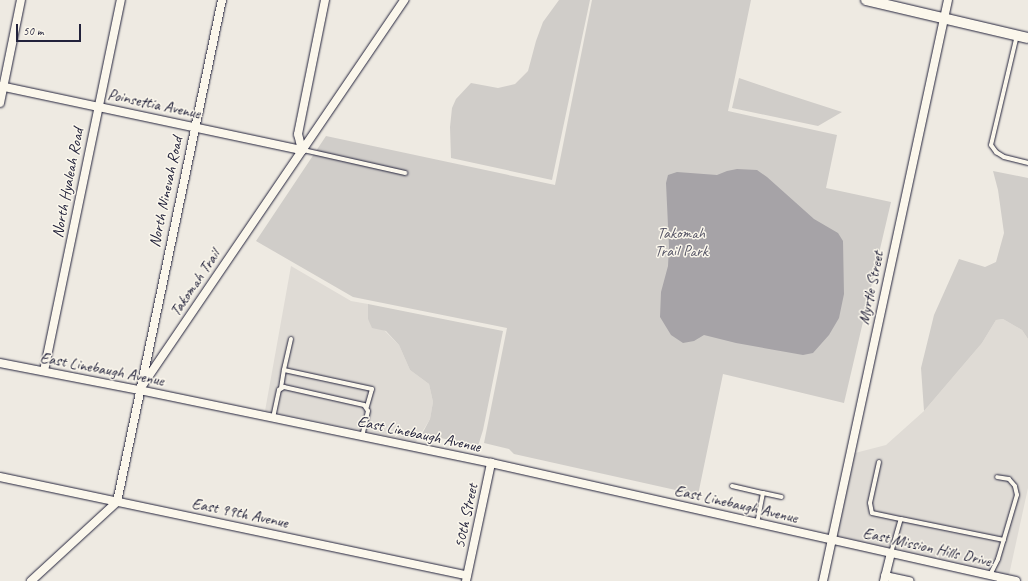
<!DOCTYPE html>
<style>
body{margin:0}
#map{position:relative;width:1028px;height:581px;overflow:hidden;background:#eeeae2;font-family:Caveat,sans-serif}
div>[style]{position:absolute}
.built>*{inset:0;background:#dfdbd5}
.green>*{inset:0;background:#d0cdc9}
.water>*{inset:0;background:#a6a3a7}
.roads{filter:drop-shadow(0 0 1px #22223b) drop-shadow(0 0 1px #22223b)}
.service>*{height:4px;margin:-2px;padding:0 2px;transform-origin:2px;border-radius:2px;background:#fbf7ec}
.minor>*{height:8px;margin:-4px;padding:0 4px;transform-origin:4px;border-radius:4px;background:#fbf7ec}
.tertiary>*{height:10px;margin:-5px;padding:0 5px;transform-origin:5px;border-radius:5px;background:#fbf7ec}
span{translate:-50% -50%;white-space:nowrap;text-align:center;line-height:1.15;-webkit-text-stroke:3px #fbf7ec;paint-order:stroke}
.street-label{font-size:16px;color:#22223b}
.park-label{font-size:16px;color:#565566}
.scale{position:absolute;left:16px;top:24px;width:65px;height:18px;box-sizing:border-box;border:2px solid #22223b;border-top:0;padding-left:5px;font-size:12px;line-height:14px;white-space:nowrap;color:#22223b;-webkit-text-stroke:3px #fbf7ec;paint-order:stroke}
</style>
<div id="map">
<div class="built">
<i style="clip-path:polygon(291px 266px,351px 301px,368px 304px,368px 319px,385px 331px,399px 345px,410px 370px,429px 384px,433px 402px,430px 419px,416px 442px,265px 411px)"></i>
<i style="clip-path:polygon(1003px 319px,1022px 330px,1028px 339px,1028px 488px,1009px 575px,837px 536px,855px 453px,886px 445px,924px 411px,982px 343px,996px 320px)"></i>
</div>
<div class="green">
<i style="clip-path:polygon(559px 0,590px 0,552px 180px,451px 158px,450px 127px,452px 108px,456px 99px,471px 83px,498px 88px,515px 84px,528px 71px,536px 41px,543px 22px)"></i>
<i style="clip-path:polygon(592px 0,751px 0,728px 111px,837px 135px,826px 188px,891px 202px,844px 403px,723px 374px,698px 495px,514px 454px,509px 449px,484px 443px,507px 328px,353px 297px,256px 241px,326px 136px,555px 185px)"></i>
<i style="clip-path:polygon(739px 78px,780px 92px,842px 112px,818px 126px,732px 108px)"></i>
<i style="clip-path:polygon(993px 171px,1028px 178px,1028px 339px,1022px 330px,1003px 319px,996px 320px,982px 343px,924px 411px,921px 368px,934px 315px,959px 259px,985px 267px,996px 262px,1004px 233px,998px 190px)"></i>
<i style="clip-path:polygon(368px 304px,503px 331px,483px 430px,478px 446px,422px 434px,430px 419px,433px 402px,429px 384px,410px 370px,399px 345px,386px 331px,372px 328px,368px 319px)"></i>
</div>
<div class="water">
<i style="clip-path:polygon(737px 169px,757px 170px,767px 177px,814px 219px,838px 233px,843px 241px,844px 294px,839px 318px,829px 335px,813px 353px,803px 355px,736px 343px,704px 335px,694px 341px,683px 343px,671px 335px,660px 317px,661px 292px,668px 266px,669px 247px,666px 183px,668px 175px,677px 172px,717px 175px,727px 171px)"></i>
</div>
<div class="roads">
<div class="service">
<i style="left:1017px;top:35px;width:113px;rotate:103.3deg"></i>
<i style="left:991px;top:145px;width:9px;rotate:54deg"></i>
<i style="left:996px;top:152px;width:9px;rotate:32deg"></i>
<i style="left:1004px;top:157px;width:25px;rotate:14deg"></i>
<i style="left:303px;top:150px;width:105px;rotate:12.7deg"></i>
<i style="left:291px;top:339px;width:32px;rotate:103deg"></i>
<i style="left:284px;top:370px;width:90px;rotate:12.2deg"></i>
<i style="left:372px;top:389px;width:19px;rotate:106deg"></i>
<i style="left:281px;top:388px;width:18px;rotate:-81deg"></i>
<i style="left:273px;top:418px;width:29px;rotate:-78deg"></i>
<i style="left:279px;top:390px;width:6px;rotate:-31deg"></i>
<i style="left:284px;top:387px;width:82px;rotate:12.7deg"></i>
<i style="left:364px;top:405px;width:7px;rotate:56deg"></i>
<i style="left:368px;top:411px;width:26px;rotate:103deg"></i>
<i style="left:879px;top:462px;width:42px;rotate:102.4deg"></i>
<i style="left:870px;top:503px;width:10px;rotate:79deg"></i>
<i style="left:872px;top:513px;width:30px;rotate:12deg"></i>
<i style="left:732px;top:486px;width:32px;rotate:13deg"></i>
<i style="left:763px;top:493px;width:31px;rotate:101deg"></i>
<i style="left:763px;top:493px;width:19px;rotate:12deg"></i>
<i style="left:891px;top:553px;width:35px;rotate:-74deg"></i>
<i style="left:901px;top:519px;width:105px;rotate:11.5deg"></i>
<i style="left:990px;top:575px;width:18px;rotate:-63deg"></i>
<i style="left:998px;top:559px;width:67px;rotate:-73.5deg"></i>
<i style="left:1017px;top:495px;width:9px;rotate:-103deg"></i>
<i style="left:1015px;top:486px;width:9px;rotate:-131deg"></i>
<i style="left:1009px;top:479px;width:12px;rotate:-171deg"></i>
</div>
<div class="minor">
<i style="left:0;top:86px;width:309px;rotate:12deg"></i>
<i style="left:302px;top:150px;width:16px;rotate:-104deg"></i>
<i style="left:298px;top:134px;width:137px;rotate:-78.6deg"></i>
<i style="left:0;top:103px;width:105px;rotate:-78.5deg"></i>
<i style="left:0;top:363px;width:142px;rotate:11deg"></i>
<i style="left:139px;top:390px;width:359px;rotate:11.7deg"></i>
<i style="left:491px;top:463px;width:538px;rotate:12.67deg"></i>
<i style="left:44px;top:371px;width:379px;rotate:-78.3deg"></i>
<i style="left:142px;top:386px;width:467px;rotate:-55.8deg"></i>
<i style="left:0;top:477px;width:477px;rotate:11.9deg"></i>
<i style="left:885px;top:576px;width:25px;rotate:12deg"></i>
<i style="left:31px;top:581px;width:117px;rotate:-42.6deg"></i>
<i style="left:117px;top:502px;width:513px;rotate:-78.19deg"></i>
<i style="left:466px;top:581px;width:121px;rotate:-78deg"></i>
<i style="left:823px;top:581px;width:594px;rotate:-77.86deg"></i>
<i style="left:884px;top:581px;width:29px;rotate:-76deg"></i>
</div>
<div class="tertiary">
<i style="left:866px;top:0;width:166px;rotate:13.2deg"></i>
</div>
</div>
<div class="street-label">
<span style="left:154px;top:104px;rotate:12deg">Poinsettia Avenue</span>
<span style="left:68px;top:183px;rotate:-79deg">North Hyaleah Road</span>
<span style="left:166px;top:192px;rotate:-78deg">North Ninevah Road</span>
<span style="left:195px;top:283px;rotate:-56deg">Takomah Trail</span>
<span style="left:871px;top:288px;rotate:-78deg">Myrtle Street</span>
<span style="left:102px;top:369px;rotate:11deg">East Linebaugh Avenue</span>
<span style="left:419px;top:434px;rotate:12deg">East Linebaugh Avenue</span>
<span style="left:736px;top:504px;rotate:13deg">East Linebaugh Avenue</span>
<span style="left:240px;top:513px;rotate:12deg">East 99th Avenue</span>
<span style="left:466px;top:516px;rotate:-78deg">50th Street</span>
<span style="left:927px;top:547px;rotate:13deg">East Mission Hills Drive</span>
</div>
<div class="park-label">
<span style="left:681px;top:242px">Takomah<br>Trail Park</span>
</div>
<div class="scale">50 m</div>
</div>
